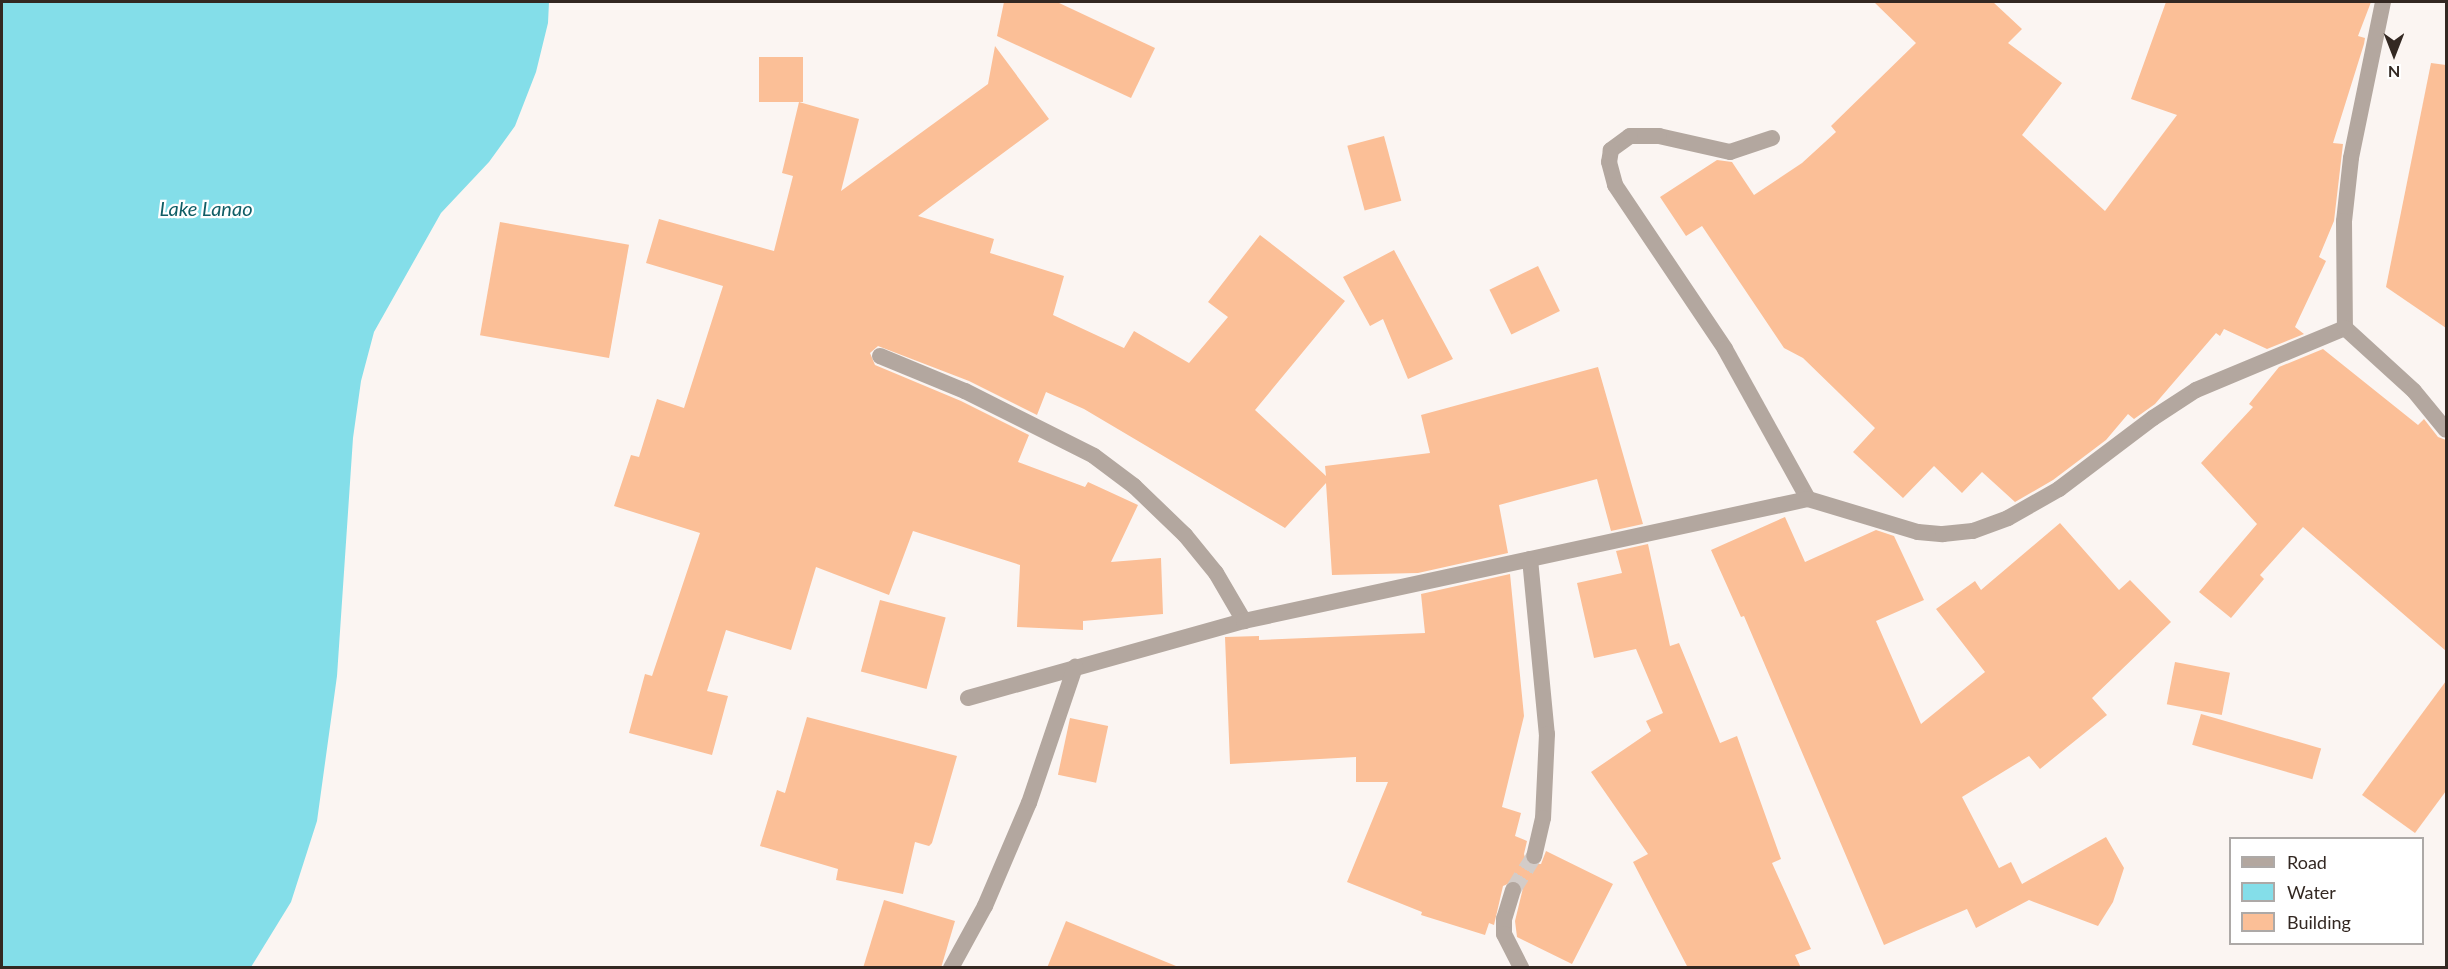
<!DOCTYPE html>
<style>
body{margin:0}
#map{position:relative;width:2448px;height:969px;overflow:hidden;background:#fbf5f2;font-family:Lato,sans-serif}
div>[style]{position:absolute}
.water>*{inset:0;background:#84dee9}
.building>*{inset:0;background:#fbbf97;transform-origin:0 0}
.minor-tunnel>*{height:16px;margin-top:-8px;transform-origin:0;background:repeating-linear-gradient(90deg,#d3ccc8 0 16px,transparent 0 24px)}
.minor>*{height:16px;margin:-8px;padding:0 8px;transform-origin:8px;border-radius:8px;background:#b3a79f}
.tertiary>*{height:16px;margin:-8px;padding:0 8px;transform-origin:8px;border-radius:8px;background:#b3a79f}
span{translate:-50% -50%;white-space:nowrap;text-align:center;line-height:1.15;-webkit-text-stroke:4.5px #fff;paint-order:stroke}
.water-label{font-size:20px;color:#105e66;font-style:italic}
.frame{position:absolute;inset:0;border:3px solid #332822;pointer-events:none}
.legend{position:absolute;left:2229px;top:837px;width:195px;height:108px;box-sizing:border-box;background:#fff;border:2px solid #ada9a7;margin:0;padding:8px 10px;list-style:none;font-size:18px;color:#332822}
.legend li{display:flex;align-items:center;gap:12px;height:30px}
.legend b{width:30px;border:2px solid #ada9a7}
.north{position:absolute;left:2364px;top:24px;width:60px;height:60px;-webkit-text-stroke:4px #fff;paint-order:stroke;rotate:180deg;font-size:16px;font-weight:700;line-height:24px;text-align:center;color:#332822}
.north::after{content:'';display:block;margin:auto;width:21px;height:27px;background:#332822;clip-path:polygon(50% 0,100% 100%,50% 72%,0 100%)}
</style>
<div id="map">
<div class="water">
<i style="clip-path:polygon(2px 2px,549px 2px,548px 23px,536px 72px,515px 126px,489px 162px,441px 213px,374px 332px,361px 381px,353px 438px,337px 676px,317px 821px,291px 902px,251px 967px,2px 967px)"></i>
</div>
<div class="building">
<i style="clip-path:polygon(1004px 2px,1057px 2px,1155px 48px,1131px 98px,997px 36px)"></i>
<i style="clip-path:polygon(1874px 2px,1993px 2px,2022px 29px,2008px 43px,2062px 83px,2022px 135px,2105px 211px,2177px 115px,2131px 99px,2166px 2px,2371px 2px,2358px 36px,2365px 38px,2364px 44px,2333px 143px,2343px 144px,2334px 221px,2319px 257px,2326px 261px,2295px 327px,2304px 334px,2267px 349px,2224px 329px,2220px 336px,2216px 333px,2155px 404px,2134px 419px,2128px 414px,2106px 440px,2053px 480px,2015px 502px,1982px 472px,1962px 493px,1934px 466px,1903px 498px,1853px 452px,1875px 428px,1803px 358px,1784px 348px,1702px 226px,1686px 236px,1660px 197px,1717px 160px,1732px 162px,1754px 195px,1802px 163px,1836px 132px,1831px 126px,1916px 43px)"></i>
<i style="clip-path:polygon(995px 46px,1049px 119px,918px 216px,994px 239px,990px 253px,1064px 276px,1053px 315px,1124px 348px,1134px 331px,1189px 363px,1228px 317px,1208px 302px,1260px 235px,1345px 301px,1255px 410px,1326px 476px,1325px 466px,1430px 453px,1421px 415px,1598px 367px,1643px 524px,1611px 531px,1597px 479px,1499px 505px,1508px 553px,1418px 573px,1332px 575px,1326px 483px,1285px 528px,1084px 409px,1046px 392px,1037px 415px,969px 381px,878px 346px,870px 353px,875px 365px,961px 401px,1029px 435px,1018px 462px,1085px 487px,1088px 482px,1138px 505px,1111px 562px,1161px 558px,1163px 614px,1083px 621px,1083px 630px,1017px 627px,1020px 565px,913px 531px,889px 595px,816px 567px,791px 650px,726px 630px,707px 691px,728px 696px,712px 755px,629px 733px,645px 674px,652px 676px,700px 533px,614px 506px,631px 455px,639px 457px,657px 399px,684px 408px,723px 286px,646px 263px,659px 219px,774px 251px,793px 176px,782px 173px,799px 102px,859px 119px,841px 191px,988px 84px)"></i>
<i style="left:759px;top:57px;width:44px;height:45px"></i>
<i style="clip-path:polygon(2431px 63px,2446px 65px,2446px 328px,2386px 287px)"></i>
<i style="left:1384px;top:136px;width:67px;height:38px;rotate:75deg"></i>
<i style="left:500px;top:222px;width:131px;height:115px;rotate:10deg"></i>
<i style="clip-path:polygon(1394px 250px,1453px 359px,1408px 379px,1383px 319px,1370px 326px,1343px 277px)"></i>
<i style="left:1538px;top:266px;width:50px;height:54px;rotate:64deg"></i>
<i style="clip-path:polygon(2323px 349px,2418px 425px,2424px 419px,2438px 437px,2446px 440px,2446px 651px,2303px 527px,2260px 575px,2264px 579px,2231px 618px,2199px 592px,2257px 524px,2201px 463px,2253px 407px,2249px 404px,2279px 367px)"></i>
<i style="clip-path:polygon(1785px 517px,1805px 562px,1876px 530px,1894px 536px,1924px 600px,1876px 621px,1921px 724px,1985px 672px,1936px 609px,1975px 581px,1981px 590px,2060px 523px,2119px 590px,2130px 580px,2171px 622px,2092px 698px,2107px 715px,2040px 769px,2029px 756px,1962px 797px,1999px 868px,2011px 862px,2022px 884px,2106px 837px,2124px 868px,2113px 902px,2098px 926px,2029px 900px,1976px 928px,1967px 909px,1884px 945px,1744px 616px,1741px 617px,1711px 550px)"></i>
<i style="clip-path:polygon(1648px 544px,1670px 646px,1679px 643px,1720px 743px,1737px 736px,1781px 859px,1772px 863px,1811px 949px,1795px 955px,1801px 968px,1688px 968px,1633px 862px,1648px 854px,1591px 772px,1651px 731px,1646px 721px,1663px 713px,1636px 649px,1594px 658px,1577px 583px,1622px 573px,1616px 551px)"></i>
<i style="clip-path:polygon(1510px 574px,1524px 716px,1502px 807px,1521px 813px,1515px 836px,1527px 841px,1524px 854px,1527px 864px,1541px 864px,1546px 851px,1613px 884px,1572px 964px,1517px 937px,1515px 921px,1523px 888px,1517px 880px,1503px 886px,1494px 925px,1489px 923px,1485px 935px,1421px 915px,1422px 912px,1347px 882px,1388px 782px,1356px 782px,1356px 757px,1230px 764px,1225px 637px,1259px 636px,1259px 640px,1425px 633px,1421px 594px)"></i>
<i style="left:880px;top:600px;width:68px;height:74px;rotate:15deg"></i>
<i style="left:2175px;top:662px;width:56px;height:43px;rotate:11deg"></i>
<i style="clip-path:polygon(2446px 681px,2446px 791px,2415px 833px,2362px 795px)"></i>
<i style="left:2201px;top:714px;width:125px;height:32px;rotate:16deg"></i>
<i style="clip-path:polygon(807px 717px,957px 756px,932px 843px,929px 846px,915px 842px,903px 894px,836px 880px,838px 869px,760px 846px,777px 790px,785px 793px)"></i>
<i style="left:1070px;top:718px;width:39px;height:58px;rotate:12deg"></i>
<i style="clip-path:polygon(884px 900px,955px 921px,941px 968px,863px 968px)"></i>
<i style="clip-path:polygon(1066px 921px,1176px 966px,1176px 968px,1047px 968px)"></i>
</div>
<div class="minor-tunnel">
<i style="left:1513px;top:890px;width:40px;rotate:-58deg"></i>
</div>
<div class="minor">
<i style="left:1772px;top:138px;width:44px;rotate:161.6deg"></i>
<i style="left:1730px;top:152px;width:73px;rotate:-167.3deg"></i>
<i style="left:1659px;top:136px;width:29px;rotate:180deg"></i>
<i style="left:1630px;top:136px;width:24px;rotate:144deg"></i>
<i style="left:1611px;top:150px;width:12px;rotate:99deg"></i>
<i style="left:1609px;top:162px;width:24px;rotate:75deg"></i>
<i style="left:1615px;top:185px;width:197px;rotate:56.1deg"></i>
<i style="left:1725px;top:349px;width:171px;rotate:61deg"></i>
<i style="left:880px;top:356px;width:92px;rotate:22.4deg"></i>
<i style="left:965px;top:391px;width:144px;rotate:26.7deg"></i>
<i style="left:1094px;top:456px;width:50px;rotate:36.9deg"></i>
<i style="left:1134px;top:486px;width:71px;rotate:43.9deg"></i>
<i style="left:1185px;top:535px;width:49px;rotate:50.8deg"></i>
<i style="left:1216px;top:573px;width:56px;rotate:59.7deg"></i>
<i style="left:1530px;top:559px;width:176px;rotate:84.5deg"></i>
<i style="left:1547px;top:734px;width:84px;rotate:92.7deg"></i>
<i style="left:1543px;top:818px;width:39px;rotate:103deg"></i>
<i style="left:968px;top:698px;width:287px;rotate:-15.6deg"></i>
<i style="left:1244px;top:621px;width:577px;rotate:-12.21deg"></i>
<i style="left:1808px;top:499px;width:115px;rotate:16.7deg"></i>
<i style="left:1918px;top:532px;width:25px;rotate:5deg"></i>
<i style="left:1943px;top:534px;width:30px;rotate:-6deg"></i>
<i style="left:1973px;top:531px;width:37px;rotate:-20deg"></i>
<i style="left:2008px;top:518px;width:59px;rotate:-29.6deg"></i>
<i style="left:2059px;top:489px;width:118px;rotate:-37.1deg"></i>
<i style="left:2153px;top:418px;width:51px;rotate:-33.1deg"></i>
<i style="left:2196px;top:390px;width:161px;rotate:-22.6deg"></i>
<i style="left:1513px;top:890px;width:30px;rotate:107deg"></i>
<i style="left:1504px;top:919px;width:15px;rotate:90deg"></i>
<i style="left:1504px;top:934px;width:38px;rotate:63deg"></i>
<i style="left:951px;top:968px;width:71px;rotate:-61.3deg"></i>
<i style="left:985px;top:906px;width:112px;rotate:-66.9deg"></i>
<i style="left:1029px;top:803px;width:144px;rotate:-71.3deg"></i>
</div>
<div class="tertiary">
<i style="left:2383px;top:2px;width:159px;rotate:101.6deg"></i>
<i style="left:2351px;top:158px;width:63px;rotate:96.3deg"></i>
<i style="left:2344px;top:221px;width:107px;rotate:89.5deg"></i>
<i style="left:2345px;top:328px;width:93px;rotate:42.4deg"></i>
<i style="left:2414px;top:391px;width:50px;rotate:50.6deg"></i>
</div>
<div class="water-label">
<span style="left:206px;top:208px">Lake Lanao</span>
</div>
<div class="frame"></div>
<ul class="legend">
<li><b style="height:8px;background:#b3a79f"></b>Road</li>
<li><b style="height:16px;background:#84dee9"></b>Water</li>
<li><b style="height:16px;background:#fbbf97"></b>Building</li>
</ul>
<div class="north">N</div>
</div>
